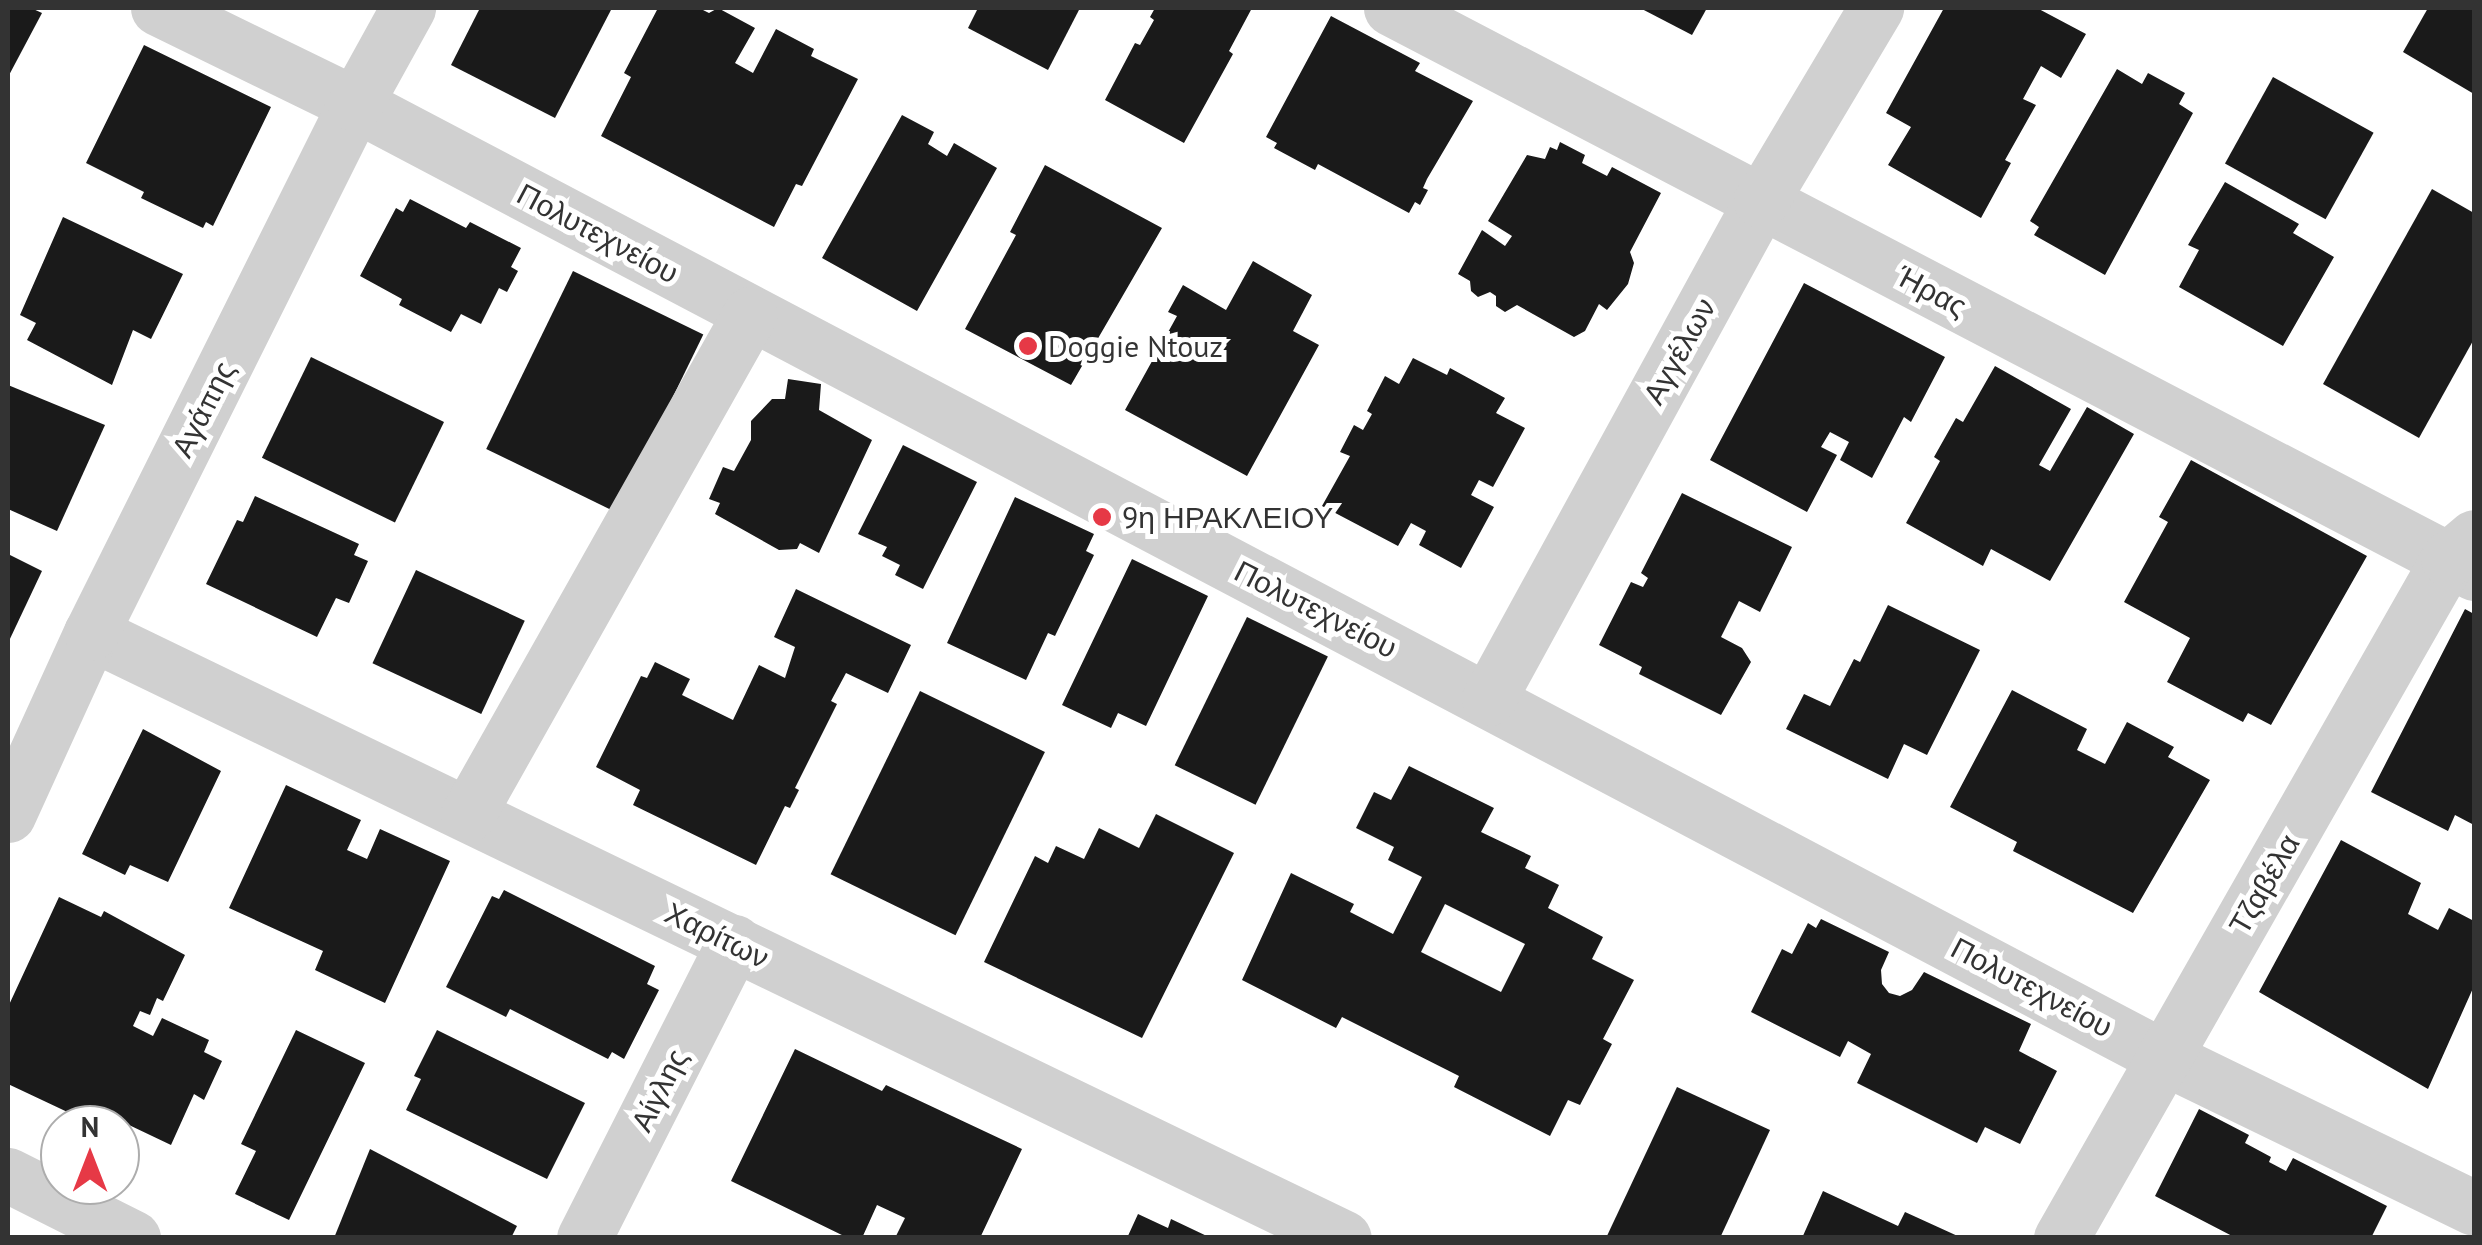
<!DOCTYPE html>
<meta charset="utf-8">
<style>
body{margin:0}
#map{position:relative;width:2482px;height:1245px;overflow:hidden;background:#fff;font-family:"PT Sans",sans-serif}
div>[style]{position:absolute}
.building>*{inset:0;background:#1a1a1a;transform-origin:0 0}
.minor>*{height:55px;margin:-27.5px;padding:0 27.5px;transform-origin:27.5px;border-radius:27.5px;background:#d0d0d0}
.dots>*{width:28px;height:28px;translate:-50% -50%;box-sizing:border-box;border:5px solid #fff;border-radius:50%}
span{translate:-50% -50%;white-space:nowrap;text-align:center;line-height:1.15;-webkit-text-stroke:10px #fff;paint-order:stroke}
.street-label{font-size:30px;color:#333}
.poi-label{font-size:30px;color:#333}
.left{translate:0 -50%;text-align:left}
.frame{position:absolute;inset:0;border:10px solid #333;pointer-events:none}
.north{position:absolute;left:40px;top:1105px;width:100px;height:100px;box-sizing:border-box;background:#fff;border:2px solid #adadad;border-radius:50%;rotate:0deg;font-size:28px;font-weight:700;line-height:40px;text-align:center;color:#333}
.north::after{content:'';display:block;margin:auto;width:35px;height:45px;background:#e63946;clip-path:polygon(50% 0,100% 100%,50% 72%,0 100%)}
</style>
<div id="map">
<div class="building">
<i style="clip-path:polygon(8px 8px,31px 8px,42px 13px,8px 77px)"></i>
<i style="clip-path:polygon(480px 8px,612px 8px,555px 118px,451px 65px)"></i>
<i style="clip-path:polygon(658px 8px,699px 8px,709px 13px,718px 8px,755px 28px,735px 63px,753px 73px,776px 29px,814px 49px,811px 56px,858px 79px,802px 186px,796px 184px,774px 227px,601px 136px,631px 77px,624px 73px)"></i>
<i style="clip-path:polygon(978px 8px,1080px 8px,1048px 70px,968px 28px)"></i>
<i style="clip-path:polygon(1155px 8px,1252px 8px,1229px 51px,1233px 54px,1184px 143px,1105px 100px,1135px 43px,1140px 45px,1154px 20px,1150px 17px)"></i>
<i style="clip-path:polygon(1640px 8px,1707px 8px,1692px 35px)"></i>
<i style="clip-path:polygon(1944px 8px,2037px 8px,2086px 34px,2061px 78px,2041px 66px,2023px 99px,2036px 105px,2005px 160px,2011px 163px,1981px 218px,1888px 165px,1911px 127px,1886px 113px)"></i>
<i style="clip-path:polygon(2428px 8px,2474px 8px,2474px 94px,2403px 52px)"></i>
<i style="clip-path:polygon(1331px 16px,1420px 63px,1415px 71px,1473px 101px,1427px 179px,1423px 188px,1428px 190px,1420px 205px,1415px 202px,1409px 213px,1318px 164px,1315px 170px,1274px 148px,1277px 143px,1266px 137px)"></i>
<i style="clip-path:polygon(144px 45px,271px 107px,213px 226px,206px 222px,203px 228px,141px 198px,144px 192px,86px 163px)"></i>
<i style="clip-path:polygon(2117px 69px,2142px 84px,2148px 73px,2185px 93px,2179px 104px,2193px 113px,2105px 275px,2034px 235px,2039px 227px,2030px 221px)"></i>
<i style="left:2273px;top:77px;width:115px;height:99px;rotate:29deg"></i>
<i style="clip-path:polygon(902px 115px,934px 132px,928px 144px,947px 156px,954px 143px,997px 168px,917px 311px,822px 258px)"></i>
<i style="clip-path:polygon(1560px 142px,1585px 155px,1582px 163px,1607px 176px,1612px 167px,1661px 193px,1630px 252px,1634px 263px,1628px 284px,1607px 310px,1599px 304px,1585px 331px,1574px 337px,1517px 305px,1505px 312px,1496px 306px,1496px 296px,1490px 292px,1478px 297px,1471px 291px,1470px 281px,1458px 274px,1482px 230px,1505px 246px,1512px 236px,1488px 221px,1527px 155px,1545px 159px,1550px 147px,1557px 150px)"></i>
<i style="clip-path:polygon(1045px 165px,1162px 228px,1071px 385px,965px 329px,1016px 235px,1010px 232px)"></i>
<i style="clip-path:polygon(2225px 182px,2299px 224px,2293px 233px,2334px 257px,2283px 346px,2179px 287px,2199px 250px,2188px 245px)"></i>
<i style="clip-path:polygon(2432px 189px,2474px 213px,2474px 339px,2419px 438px,2323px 384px)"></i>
<i style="clip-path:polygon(410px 199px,466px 228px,470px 222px,521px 248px,511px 267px,518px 271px,507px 292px,499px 288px,481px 324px,461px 314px,451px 332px,399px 305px,402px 299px,360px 276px,396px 208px,403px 212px)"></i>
<i style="clip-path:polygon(63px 217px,183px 274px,151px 339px,133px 330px,112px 385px,27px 340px,36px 323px,20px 315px)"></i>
<i style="clip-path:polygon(1253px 261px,1312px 295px,1293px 331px,1319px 345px,1247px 476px,1125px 410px,1177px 316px,1168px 312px,1183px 285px,1226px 310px)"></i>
<i style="left:573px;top:271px;width:145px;height:198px;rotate:26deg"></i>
<i style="clip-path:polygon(1804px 283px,1945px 357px,1911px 422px,1904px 417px,1872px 478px,1840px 460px,1849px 442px,1830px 432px,1821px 447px,1837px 455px,1807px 512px,1710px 460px)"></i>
<i style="left:311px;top:357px;width:148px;height:112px;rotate:26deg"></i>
<i style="clip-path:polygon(1413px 358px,1447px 375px,1450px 368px,1505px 398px,1496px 413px,1525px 428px,1493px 487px,1479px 480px,1471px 495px,1494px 507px,1461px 568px,1419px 545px,1426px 531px,1411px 523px,1398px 546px,1322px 506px,1350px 456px,1340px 452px,1354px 425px,1363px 430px,1372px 414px,1367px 411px,1385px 376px,1399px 384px)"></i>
<i style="clip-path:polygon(1995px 366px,2071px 409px,2039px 465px,2050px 471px,2087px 407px,2134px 434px,2050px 581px,1991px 549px,1983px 566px,1906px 523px,1940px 461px,1934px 457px,1956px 418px,1963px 422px)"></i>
<i style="clip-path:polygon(788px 379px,821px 384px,819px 410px,872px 440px,819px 553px,800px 543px,797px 549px,779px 550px,715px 514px,720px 503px,709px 499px,723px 467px,734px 471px,751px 440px,751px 421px,772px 399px,785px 399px)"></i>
<i style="clip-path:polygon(8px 385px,105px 425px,57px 531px,8px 509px)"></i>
<i style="clip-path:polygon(903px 445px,977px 482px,923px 589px,895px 575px,900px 565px,882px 556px,887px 547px,858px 534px)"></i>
<i style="clip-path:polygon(2191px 460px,2367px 556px,2271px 725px,2248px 713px,2243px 722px,2167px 682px,2190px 638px,2124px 602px,2168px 522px,2159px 517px)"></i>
<i style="clip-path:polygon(1682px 493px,1792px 547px,1760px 612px,1739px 601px,1721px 637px,1742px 648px,1751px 662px,1721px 715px,1639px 674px,1642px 667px,1599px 645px,1631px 582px,1643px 587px,1648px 578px,1641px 573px)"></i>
<i style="clip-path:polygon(255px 496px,359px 544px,354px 555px,368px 561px,349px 603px,336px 598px,317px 637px,206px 584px,237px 520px,243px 522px)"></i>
<i style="clip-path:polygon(1015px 497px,1094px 534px,1086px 551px,1094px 555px,1055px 636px,1048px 633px,1026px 680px,947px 643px)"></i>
<i style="clip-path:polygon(8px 554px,42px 571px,8px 643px)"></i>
<i style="clip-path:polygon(1132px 559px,1208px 596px,1146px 726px,1118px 713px,1111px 728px,1062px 705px)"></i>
<i style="left:416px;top:570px;width:120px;height:103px;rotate:25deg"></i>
<i style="clip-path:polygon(796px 589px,911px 645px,888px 693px,846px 673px,831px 701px,837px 704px,795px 788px,799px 790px,790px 808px,785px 806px,756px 865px,633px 805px,640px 790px,596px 767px,641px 676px,647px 678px,655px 662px,690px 679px,682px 695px,733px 720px,759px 665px,785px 678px,795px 647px,774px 637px)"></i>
<i style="clip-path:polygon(1888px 605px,1980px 650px,1927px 755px,1904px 744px,1888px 779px,1786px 729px,1804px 694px,1830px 706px,1854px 659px,1860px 662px)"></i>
<i style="clip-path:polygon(2465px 609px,2474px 614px,2474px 825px,2455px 815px,2448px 831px,2371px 792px)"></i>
<i style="left:1247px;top:617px;width:90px;height:165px;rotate:26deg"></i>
<i style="clip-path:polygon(2012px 690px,2087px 729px,2077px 750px,2105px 764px,2127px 722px,2174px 747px,2168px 757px,2210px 780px,2133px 913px,2013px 851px,2017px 842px,1950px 807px)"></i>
<i style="left:920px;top:691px;width:139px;height:204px;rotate:26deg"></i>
<i style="clip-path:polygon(143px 729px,221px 771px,168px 882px,130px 865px,125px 875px,82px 854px)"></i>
<i style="clip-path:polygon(evenodd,1409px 766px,1494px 808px,1481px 832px,1531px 856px,1525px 868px,1559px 885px,1548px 908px,1603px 937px,1592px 959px,1634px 980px,1603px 1039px,1612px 1044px,1580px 1105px,1568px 1100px,1550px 1136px,1454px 1087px,1459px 1076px,1342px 1017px,1336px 1028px,1242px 980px,1291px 873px,1354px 904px,1350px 912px,1393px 934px,1422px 877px,1388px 860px,1394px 847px,1356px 828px,1374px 792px,1391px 800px,1409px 766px,1445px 904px,1525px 944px,1501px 992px,1421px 952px,1445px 904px)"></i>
<i style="clip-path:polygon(286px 785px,361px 820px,347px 850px,367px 859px,380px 829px,450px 861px,385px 1003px,315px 970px,323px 951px,229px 908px)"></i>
<i style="clip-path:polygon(1156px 814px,1234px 853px,1142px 1038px,984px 962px,1035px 856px,1048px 863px,1056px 846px,1084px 859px,1099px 828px,1139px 848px)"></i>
<i style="clip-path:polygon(2341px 840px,2421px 883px,2408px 914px,2438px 930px,2449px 908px,2474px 921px,2474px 986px,2428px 1089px,2259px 992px)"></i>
<i style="clip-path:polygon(504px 890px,655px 966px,647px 984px,659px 990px,624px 1059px,612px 1052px,608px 1059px,510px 1009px,506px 1017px,446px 987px,492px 896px,499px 899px)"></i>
<i style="clip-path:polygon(59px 897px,101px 917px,104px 911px,185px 955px,163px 1001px,157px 998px,150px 1015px,140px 1011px,133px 1026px,153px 1036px,162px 1018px,209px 1040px,204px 1052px,222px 1061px,204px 1100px,194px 1094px,171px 1145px,129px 1125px,123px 1138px,120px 1125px,95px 1125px,8px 1084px,8px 1007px)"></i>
<i style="clip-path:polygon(1821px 919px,1889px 952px,1881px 970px,1882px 984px,1889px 993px,1900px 996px,1912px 990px,1924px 972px,2031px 1024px,2019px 1051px,2057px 1071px,2020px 1144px,1985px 1127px,1977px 1143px,1857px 1083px,1871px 1054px,1848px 1041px,1840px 1057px,1751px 1012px,1782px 949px,1792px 954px,1808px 923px,1816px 928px)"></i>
<i style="clip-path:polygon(296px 1030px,365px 1063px,289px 1220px,235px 1194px,256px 1151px,241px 1144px)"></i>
<i style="clip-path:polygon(437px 1030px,585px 1103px,547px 1179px,406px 1110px,421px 1079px,414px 1076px)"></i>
<i style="clip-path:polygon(795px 1049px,882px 1091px,886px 1085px,1022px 1149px,980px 1238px,895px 1238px,905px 1218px,877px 1205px,862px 1238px,848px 1238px,731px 1181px)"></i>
<i style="clip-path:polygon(1677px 1087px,1770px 1130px,1720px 1238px,1606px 1238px)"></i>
<i style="clip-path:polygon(2199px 1109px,2249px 1135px,2245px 1143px,2271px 1157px,2269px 1162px,2286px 1171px,2293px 1158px,2387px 1206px,2371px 1238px,2236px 1238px,2155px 1196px)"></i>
<i style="clip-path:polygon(370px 1149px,517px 1226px,511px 1238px,334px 1238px)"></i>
<i style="clip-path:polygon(1823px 1191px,1898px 1226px,1905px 1212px,1962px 1238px,1802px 1238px)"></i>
<i style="clip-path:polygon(1138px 1214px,1168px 1228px,1171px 1219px,1211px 1238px,1127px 1238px)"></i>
</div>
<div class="minor">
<i style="left:158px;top:8px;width:219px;rotate:26deg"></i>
<i style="left:355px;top:104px;width:2046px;rotate:27.79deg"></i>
<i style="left:2165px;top:1058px;width:343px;rotate:25.9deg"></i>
<i style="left:1391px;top:8px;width:1222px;rotate:27.55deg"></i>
<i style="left:91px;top:633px;width:1391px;rotate:25.77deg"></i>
<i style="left:1489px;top:698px;width:567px;rotate:-61.31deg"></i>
<i style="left:1761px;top:201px;width:225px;rotate:-59.2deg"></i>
<i style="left:468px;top:814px;width:574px;rotate:-60.58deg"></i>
<i style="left:8px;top:815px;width:200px;rotate:-65.5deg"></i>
<i style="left:91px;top:633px;width:591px;rotate:-63.48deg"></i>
<i style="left:355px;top:104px;width:110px;rotate:-61.1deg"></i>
<i style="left:8px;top:1175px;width:140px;rotate:26.7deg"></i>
<i style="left:584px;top:1238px;width:332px;rotate:-63.1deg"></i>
<i style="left:2061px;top:1238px;width:782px;rotate:-60.32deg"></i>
<i style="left:2448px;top:559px;width:34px;rotate:-40deg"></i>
</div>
<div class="dots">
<i style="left:1028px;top:346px;background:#e63946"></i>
<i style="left:1102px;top:517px;background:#e63946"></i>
</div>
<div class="street-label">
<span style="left:598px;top:233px;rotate:28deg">Πολυτεχνείου</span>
<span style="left:1932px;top:291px;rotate:28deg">Ήρας</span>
<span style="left:1679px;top:351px;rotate:-61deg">Αγγέλων</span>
<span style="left:203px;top:409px;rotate:-63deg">Αγάπης</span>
<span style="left:1316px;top:609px;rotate:27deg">Πολυτεχνείου</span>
<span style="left:2264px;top:884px;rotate:-60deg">Τζαβέλα</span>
<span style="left:717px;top:935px;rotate:26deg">Χαρίτων</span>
<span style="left:2032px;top:987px;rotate:28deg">Πολυτεχνείου</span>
<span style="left:659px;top:1090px;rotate:-63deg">Αίγλης</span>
</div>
<div class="poi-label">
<span class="left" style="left:1048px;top:346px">Doggie Ntouz</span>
<span class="left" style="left:1122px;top:517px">9η ΗΡΑΚΛΕΙΟΥ</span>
</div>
<div class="frame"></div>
<div class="north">N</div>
</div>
